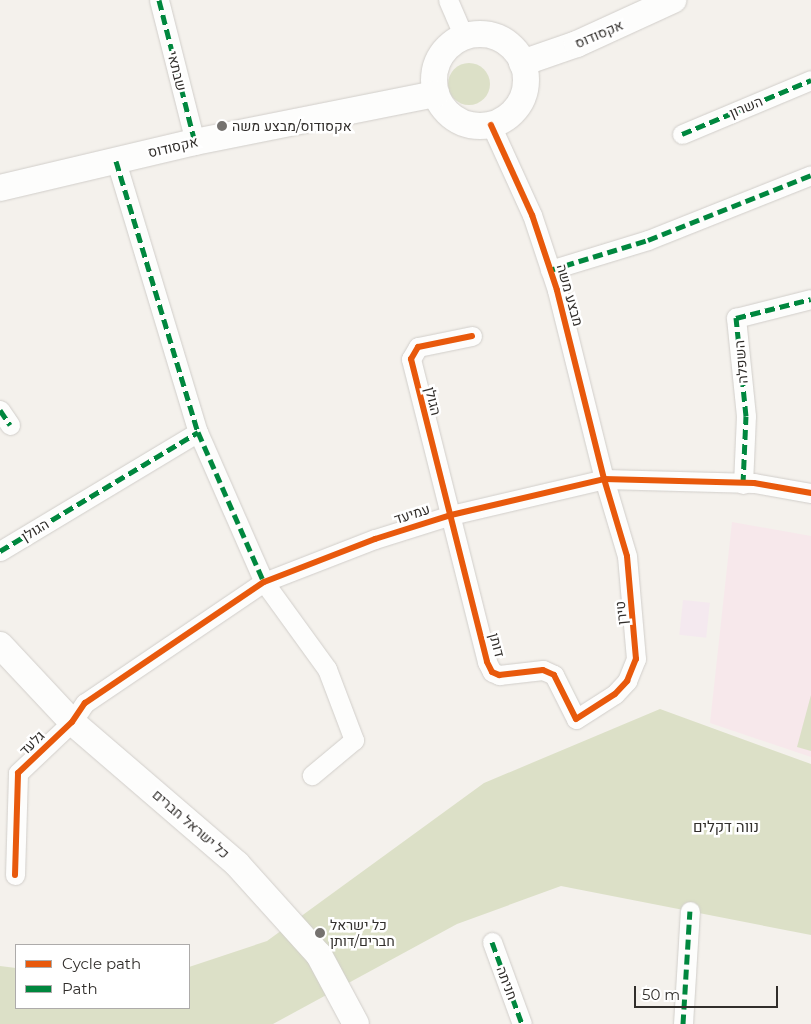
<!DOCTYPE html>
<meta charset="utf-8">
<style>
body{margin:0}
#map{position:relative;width:811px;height:1024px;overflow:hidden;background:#f4f1ec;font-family:Montserrat,Heebo,sans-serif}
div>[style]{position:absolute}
.industrial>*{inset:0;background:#f4e9ef;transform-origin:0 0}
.education>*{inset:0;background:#f7e8eb}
.green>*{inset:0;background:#dce0c7}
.round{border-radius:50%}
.roads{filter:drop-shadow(0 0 1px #d1ceca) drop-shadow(0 0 1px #d1ceca)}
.street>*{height:19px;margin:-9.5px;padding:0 9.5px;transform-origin:9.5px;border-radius:9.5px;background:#fdfdfc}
.secondary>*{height:26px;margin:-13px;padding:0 13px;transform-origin:13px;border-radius:13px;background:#fdfdfc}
.secondary>.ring{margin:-13px;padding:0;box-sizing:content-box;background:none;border:26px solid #fdfdfc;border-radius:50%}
.quiet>*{height:5px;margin-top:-2.5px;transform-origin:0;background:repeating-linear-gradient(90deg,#00873e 0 10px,transparent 0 15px)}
.cycleway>*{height:6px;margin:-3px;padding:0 3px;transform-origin:3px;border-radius:3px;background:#e8590c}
.dots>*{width:14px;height:14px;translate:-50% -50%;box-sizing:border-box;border:2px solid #fff;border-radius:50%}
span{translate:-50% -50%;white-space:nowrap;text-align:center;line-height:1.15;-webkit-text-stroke:5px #fff;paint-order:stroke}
.street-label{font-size:14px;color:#312e2b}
.poi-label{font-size:14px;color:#312e2b}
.left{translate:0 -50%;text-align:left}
.neighbourhood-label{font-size:15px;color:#312e2b}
.legend{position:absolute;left:15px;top:944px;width:175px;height:65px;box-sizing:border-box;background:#fff;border:1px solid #adabaa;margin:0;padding:6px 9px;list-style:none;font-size:15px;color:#312e2b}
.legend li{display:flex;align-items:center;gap:10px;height:25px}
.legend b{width:25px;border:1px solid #adabaa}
.scale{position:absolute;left:634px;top:986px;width:144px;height:22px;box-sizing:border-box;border:2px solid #312e2b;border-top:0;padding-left:6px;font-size:15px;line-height:18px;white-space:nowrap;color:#312e2b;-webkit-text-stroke:4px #fff;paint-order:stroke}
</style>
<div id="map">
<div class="industrial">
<i style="left:683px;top:600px;width:27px;height:35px;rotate:6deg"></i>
</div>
<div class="education">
<i style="clip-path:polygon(732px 522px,811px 536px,811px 757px,710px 723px)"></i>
</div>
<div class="green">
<i class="round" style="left:448px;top:63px;width:42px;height:42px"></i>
<i style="clip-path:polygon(811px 695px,811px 751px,797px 747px)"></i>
<i style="clip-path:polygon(660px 709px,811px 764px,811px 935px,561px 886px,457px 924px,273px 1024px,0 1024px,0 966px,16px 968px,16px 1008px,189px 1008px,189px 967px,267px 941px,484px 783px)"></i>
</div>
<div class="roads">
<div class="street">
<i style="left:159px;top:0;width:146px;rotate:75.8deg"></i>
<i style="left:448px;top:0;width:40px;rotate:66.6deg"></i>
<i style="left:682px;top:134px;width:140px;rotate:-22.7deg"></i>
<i style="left:116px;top:161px;width:283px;rotate:73.2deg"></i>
<i style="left:198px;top:432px;width:164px;rotate:66.3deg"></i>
<i style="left:264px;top:582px;width:107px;rotate:54.1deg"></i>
<i style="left:327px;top:669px;width:76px;rotate:69.2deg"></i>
<i style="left:354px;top:740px;width:55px;rotate:140.2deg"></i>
<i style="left:550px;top:270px;width:102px;rotate:-17deg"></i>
<i style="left:648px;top:240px;width:175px;rotate:-21.7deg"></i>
<i style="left:472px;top:336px;width:55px;rotate:168.5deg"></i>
<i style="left:418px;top:347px;width:14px;rotate:120deg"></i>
<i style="left:411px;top:359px;width:312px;rotate:75.9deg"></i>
<i style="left:487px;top:662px;width:11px;rotate:63deg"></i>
<i style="left:492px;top:672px;width:8px;rotate:23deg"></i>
<i style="left:499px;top:675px;width:44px;rotate:-6.5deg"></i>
<i style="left:543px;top:670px;width:12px;rotate:24deg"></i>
<i style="left:554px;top:675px;width:49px;rotate:63.4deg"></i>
<i style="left:576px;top:719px;width:46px;rotate:-32.7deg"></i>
<i style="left:615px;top:694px;width:18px;rotate:-47deg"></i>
<i style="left:627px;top:681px;width:24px;rotate:-68deg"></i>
<i style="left:636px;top:659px;width:103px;rotate:-95deg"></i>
<i style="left:627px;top:556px;width:80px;rotate:-106.6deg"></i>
<i style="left:604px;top:479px;width:195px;rotate:-104deg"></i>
<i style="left:557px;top:290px;width:79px;rotate:-108.4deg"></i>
<i style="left:532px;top:215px;width:99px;rotate:-114.5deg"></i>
<i style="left:0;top:410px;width:18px;rotate:56deg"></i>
<i style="left:743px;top:484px;width:68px;rotate:-87.5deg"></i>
<i style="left:746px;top:416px;width:99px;rotate:-95.8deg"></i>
<i style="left:736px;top:318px;width:77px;rotate:-14.2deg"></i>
<i style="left:0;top:551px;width:231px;rotate:-31deg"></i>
<i style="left:15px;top:875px;width:102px;rotate:-88.3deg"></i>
<i style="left:18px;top:773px;width:74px;rotate:-43.4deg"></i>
<i style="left:72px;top:722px;width:23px;rotate:-56deg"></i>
<i style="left:85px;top:703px;width:216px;rotate:-34.1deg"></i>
<i style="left:264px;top:582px;width:119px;rotate:-21.2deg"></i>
<i style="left:375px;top:539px;width:80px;rotate:-17.5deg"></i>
<i style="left:451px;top:515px;width:157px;rotate:-13.2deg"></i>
<i style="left:604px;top:479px;width:150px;rotate:1.5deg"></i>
<i style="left:754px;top:483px;width:58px;rotate:10deg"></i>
<i style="left:492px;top:942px;width:87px;rotate:69.9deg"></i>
<i style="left:683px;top:1024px;width:113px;rotate:-86.5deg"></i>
</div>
<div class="secondary">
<i class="ring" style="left:434px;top:34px;width:66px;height:66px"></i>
<i style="left:522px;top:63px;width:58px;rotate:-19.1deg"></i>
<i style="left:577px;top:44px;width:106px;rotate:-24.6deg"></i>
<i style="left:0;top:188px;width:200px;rotate:-13.3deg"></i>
<i style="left:195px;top:142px;width:246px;rotate:-11.3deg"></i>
<i style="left:0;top:645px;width:105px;rotate:46.9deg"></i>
<i style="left:72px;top:722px;width:218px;rotate:40.7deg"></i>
<i style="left:237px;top:864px;width:122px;rotate:48deg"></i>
<i style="left:319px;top:955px;width:78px;rotate:61.8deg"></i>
</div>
</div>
<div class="quiet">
<i style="left:159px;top:0;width:146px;rotate:75.8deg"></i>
<i style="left:682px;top:134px;width:140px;rotate:-22.7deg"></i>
<i style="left:116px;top:161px;width:283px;rotate:73.2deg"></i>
<i style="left:198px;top:432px;width:164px;rotate:66.3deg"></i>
<i style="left:550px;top:270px;width:102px;rotate:-17deg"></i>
<i style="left:648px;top:240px;width:175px;rotate:-21.7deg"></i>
<i style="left:0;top:410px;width:18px;rotate:56deg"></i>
<i style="left:743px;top:484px;width:68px;rotate:-87.5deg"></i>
<i style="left:746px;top:416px;width:99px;rotate:-95.8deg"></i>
<i style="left:736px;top:318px;width:77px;rotate:-14.2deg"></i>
<i style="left:0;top:551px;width:231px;rotate:-31deg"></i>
<i style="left:492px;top:942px;width:87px;rotate:69.9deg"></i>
<i style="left:683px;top:1024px;width:113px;rotate:-86.5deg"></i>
</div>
<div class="cycleway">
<i style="left:472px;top:336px;width:55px;rotate:168.5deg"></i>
<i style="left:418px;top:347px;width:14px;rotate:120deg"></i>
<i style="left:411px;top:359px;width:312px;rotate:75.9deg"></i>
<i style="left:487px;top:662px;width:11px;rotate:63deg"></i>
<i style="left:492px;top:672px;width:8px;rotate:23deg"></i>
<i style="left:499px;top:675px;width:44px;rotate:-6.5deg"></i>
<i style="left:543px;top:670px;width:12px;rotate:24deg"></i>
<i style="left:554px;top:675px;width:49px;rotate:63.4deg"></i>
<i style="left:576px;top:719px;width:46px;rotate:-32.7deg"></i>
<i style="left:615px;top:694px;width:18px;rotate:-47deg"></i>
<i style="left:627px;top:681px;width:24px;rotate:-68deg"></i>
<i style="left:636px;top:659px;width:103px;rotate:-95deg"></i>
<i style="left:627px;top:556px;width:80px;rotate:-106.6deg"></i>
<i style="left:604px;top:479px;width:195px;rotate:-104deg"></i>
<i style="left:557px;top:290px;width:79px;rotate:-108.4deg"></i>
<i style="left:532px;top:215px;width:99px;rotate:-114.5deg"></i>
<i style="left:15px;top:875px;width:102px;rotate:-88.3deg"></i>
<i style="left:18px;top:773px;width:74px;rotate:-43.4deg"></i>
<i style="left:72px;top:722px;width:23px;rotate:-56deg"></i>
<i style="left:85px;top:703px;width:216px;rotate:-34.1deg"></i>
<i style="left:264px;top:582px;width:119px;rotate:-21.2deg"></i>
<i style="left:375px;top:539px;width:80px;rotate:-17.5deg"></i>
<i style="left:451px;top:515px;width:157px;rotate:-13.2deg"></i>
<i style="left:604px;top:479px;width:150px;rotate:1.5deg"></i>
<i style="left:754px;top:483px;width:58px;rotate:10deg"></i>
</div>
<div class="dots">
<i style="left:222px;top:126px;background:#75726f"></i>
<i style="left:320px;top:933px;background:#75726f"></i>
</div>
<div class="street-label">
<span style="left:599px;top:34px;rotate:-23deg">אקסודוס</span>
<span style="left:177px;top:71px;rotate:76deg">שבתאי</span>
<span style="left:746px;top:107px;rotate:-23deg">השרון</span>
<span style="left:173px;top:147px;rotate:-13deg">אקסודוס</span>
<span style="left:570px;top:295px;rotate:74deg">מבצע משה</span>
<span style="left:741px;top:362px;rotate:-95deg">השפלה</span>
<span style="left:433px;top:401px;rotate:76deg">הגולן</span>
<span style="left:412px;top:514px;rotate:-18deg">עמיעד</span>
<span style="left:35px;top:530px;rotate:-31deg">הגולן</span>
<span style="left:621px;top:613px;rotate:-96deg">טירן</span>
<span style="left:497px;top:645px;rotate:75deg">דותן</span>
<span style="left:32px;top:743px;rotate:-44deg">גלעד</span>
<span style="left:191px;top:824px;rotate:41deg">כל ישראל חברים</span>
<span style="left:507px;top:983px;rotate:69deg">חניתה</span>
</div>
<div class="poi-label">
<span class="left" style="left:232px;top:126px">אקסודוס/מבצע משה</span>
<span class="left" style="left:330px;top:933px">כל ישראל<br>חברים/דותן</span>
</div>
<div class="neighbourhood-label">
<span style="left:726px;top:827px">נווה דקלים</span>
</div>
<ul class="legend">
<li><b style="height:6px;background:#e8590c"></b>Cycle path</li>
<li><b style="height:6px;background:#00873e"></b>Path</li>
</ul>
<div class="scale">50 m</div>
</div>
